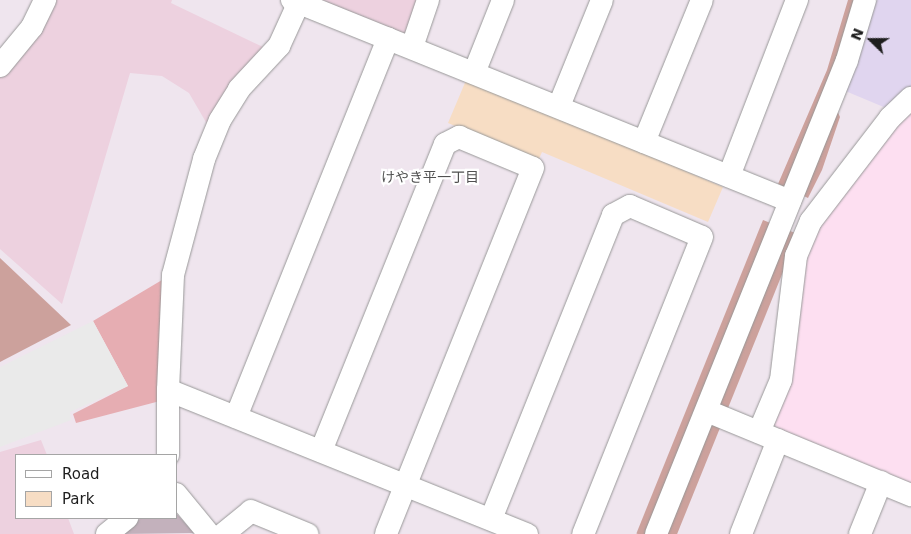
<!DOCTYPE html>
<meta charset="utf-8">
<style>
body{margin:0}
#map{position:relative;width:911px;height:534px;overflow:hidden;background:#efe5ee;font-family:"DejaVu Sans","Noto Sans JP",sans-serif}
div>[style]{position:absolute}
.commercial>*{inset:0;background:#e0d5ef}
.education>*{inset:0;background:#fddff1}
.construction>*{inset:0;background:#c3b1bc}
.farmland>*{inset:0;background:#edd1df}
.grass>*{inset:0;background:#e6adb2}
.forest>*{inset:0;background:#cca19c;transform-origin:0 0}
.park>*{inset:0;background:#f7ddc4}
.parking>*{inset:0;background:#eaeaea}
.roads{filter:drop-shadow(0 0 1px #989898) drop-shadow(0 0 1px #989898)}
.minor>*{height:22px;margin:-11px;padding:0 11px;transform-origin:11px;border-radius:11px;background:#fff}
span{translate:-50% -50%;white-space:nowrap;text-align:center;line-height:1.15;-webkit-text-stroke:4.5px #fff;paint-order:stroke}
.neighbourhood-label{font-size:14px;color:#515151}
.legend{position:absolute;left:15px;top:454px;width:162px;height:65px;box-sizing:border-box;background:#fff;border:1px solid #a5a5a5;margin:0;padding:6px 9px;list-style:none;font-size:15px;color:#1e1e1e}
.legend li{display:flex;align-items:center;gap:10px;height:25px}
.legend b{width:25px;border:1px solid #a5a5a5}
.north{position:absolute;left:846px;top:15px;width:50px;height:50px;-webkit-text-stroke:4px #fff;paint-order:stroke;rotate:292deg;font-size:14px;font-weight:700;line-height:20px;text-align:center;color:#1e1e1e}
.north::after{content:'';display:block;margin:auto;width:18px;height:22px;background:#1e1e1e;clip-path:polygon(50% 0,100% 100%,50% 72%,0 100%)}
</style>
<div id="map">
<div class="commercial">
<i style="clip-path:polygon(870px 0,911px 0,911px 89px,886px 108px,843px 90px)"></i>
</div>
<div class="education">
<i style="clip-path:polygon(911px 106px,911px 487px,789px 436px,771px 423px,799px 281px,814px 233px)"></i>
</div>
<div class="construction">
<i style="clip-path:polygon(176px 513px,194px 533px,121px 534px,141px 518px,176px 518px)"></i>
</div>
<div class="farmland">
<i style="clip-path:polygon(53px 0,172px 0,171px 3px,263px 47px,207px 124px,189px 93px,162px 76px,130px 73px,62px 304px,0 249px,0 77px,39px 31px)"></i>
<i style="clip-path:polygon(313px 0,419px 0,408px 37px)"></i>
<i style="clip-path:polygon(41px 440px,47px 455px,16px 455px,16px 518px,68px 518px,74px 534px,0 534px,0 452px)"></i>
</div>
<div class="grass">
<i style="clip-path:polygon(162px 280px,160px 401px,76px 423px,73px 414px,128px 386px,93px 321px)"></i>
</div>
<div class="forest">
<i style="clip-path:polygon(848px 0,859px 0,829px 91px,840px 117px,822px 170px,808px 198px,778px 184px,827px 70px)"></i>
<i style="left:763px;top:220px;width:38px;height:338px;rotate:22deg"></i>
<i style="clip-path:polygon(0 258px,71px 325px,0 362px)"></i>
</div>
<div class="park">
<i style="clip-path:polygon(467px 78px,723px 187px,708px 222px,542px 152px,538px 161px,448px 123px)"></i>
</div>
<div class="parking">
<i style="clip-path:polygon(93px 321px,128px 386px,70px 412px,71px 420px,0 447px,0 367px)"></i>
</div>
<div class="roads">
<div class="minor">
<i style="left:292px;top:0;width:537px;rotate:21.98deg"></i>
<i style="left:412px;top:47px;width:50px;rotate:-71.2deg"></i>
<i style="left:0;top:66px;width:50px;rotate:-50.6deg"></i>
<i style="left:32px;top:27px;width:30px;rotate:-64deg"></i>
<i style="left:474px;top:73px;width:79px;rotate:-68.3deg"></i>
<i style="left:559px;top:106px;width:114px;rotate:-67.9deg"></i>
<i style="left:644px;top:142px;width:153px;rotate:-67.8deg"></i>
<i style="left:729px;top:176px;width:189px;rotate:-68.9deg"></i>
<i style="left:168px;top:390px;width:387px;rotate:21.9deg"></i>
<i style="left:707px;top:411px;width:221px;rotate:22.4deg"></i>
<i style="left:236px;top:417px;width:408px;rotate:-68.1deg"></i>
<i style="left:759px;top:432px;width:56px;rotate:-67.1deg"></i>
<i style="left:781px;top:380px;width:125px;rotate:-83.1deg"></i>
<i style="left:796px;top:256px;width:38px;rotate:-67deg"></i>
<i style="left:811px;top:221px;width:130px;rotate:-52.5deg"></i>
<i style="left:890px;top:118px;width:29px;rotate:-44deg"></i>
<i style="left:321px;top:451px;width:331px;rotate:-68deg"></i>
<i style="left:445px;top:144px;width:16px;rotate:-27deg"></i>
<i style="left:459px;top:137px;width:80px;rotate:22.7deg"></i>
<i style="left:533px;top:168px;width:394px;rotate:111.9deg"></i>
<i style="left:168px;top:455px;width:65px;rotate:-90deg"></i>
<i style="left:168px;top:390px;width:115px;rotate:-87.5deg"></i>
<i style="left:173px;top:275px;width:120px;rotate:-75deg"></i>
<i style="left:204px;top:159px;width:42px;rotate:-67.7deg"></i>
<i style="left:220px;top:120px;width:36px;rotate:-58deg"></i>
<i style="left:239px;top:89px;width:59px;rotate:-47.1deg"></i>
<i style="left:279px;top:46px;width:51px;rotate:-65.5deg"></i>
<i style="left:176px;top:494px;width:52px;rotate:50.5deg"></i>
<i style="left:491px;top:519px;width:328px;rotate:-68.1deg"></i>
<i style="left:613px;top:215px;width:19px;rotate:-28deg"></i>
<i style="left:630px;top:206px;width:78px;rotate:23.3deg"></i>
<i style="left:702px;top:237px;width:320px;rotate:111.8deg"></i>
<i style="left:107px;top:534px;width:26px;rotate:-39deg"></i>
<i style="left:223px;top:534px;width:36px;rotate:-39deg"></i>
<i style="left:251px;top:511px;width:61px;rotate:22.3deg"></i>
<i style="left:656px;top:534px;width:511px;rotate:-68.05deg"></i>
<i style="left:847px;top:60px;width:63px;rotate:-73.3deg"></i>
<i style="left:741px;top:534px;width:101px;rotate:-68.5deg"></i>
<i style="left:860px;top:534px;width:56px;rotate:-68deg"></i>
</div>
</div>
<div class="neighbourhood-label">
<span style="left:430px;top:177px">けやき平一丁目</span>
</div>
<ul class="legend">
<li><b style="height:6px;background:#fff"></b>Road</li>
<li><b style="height:14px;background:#f7ddc4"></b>Park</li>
</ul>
<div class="north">N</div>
</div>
